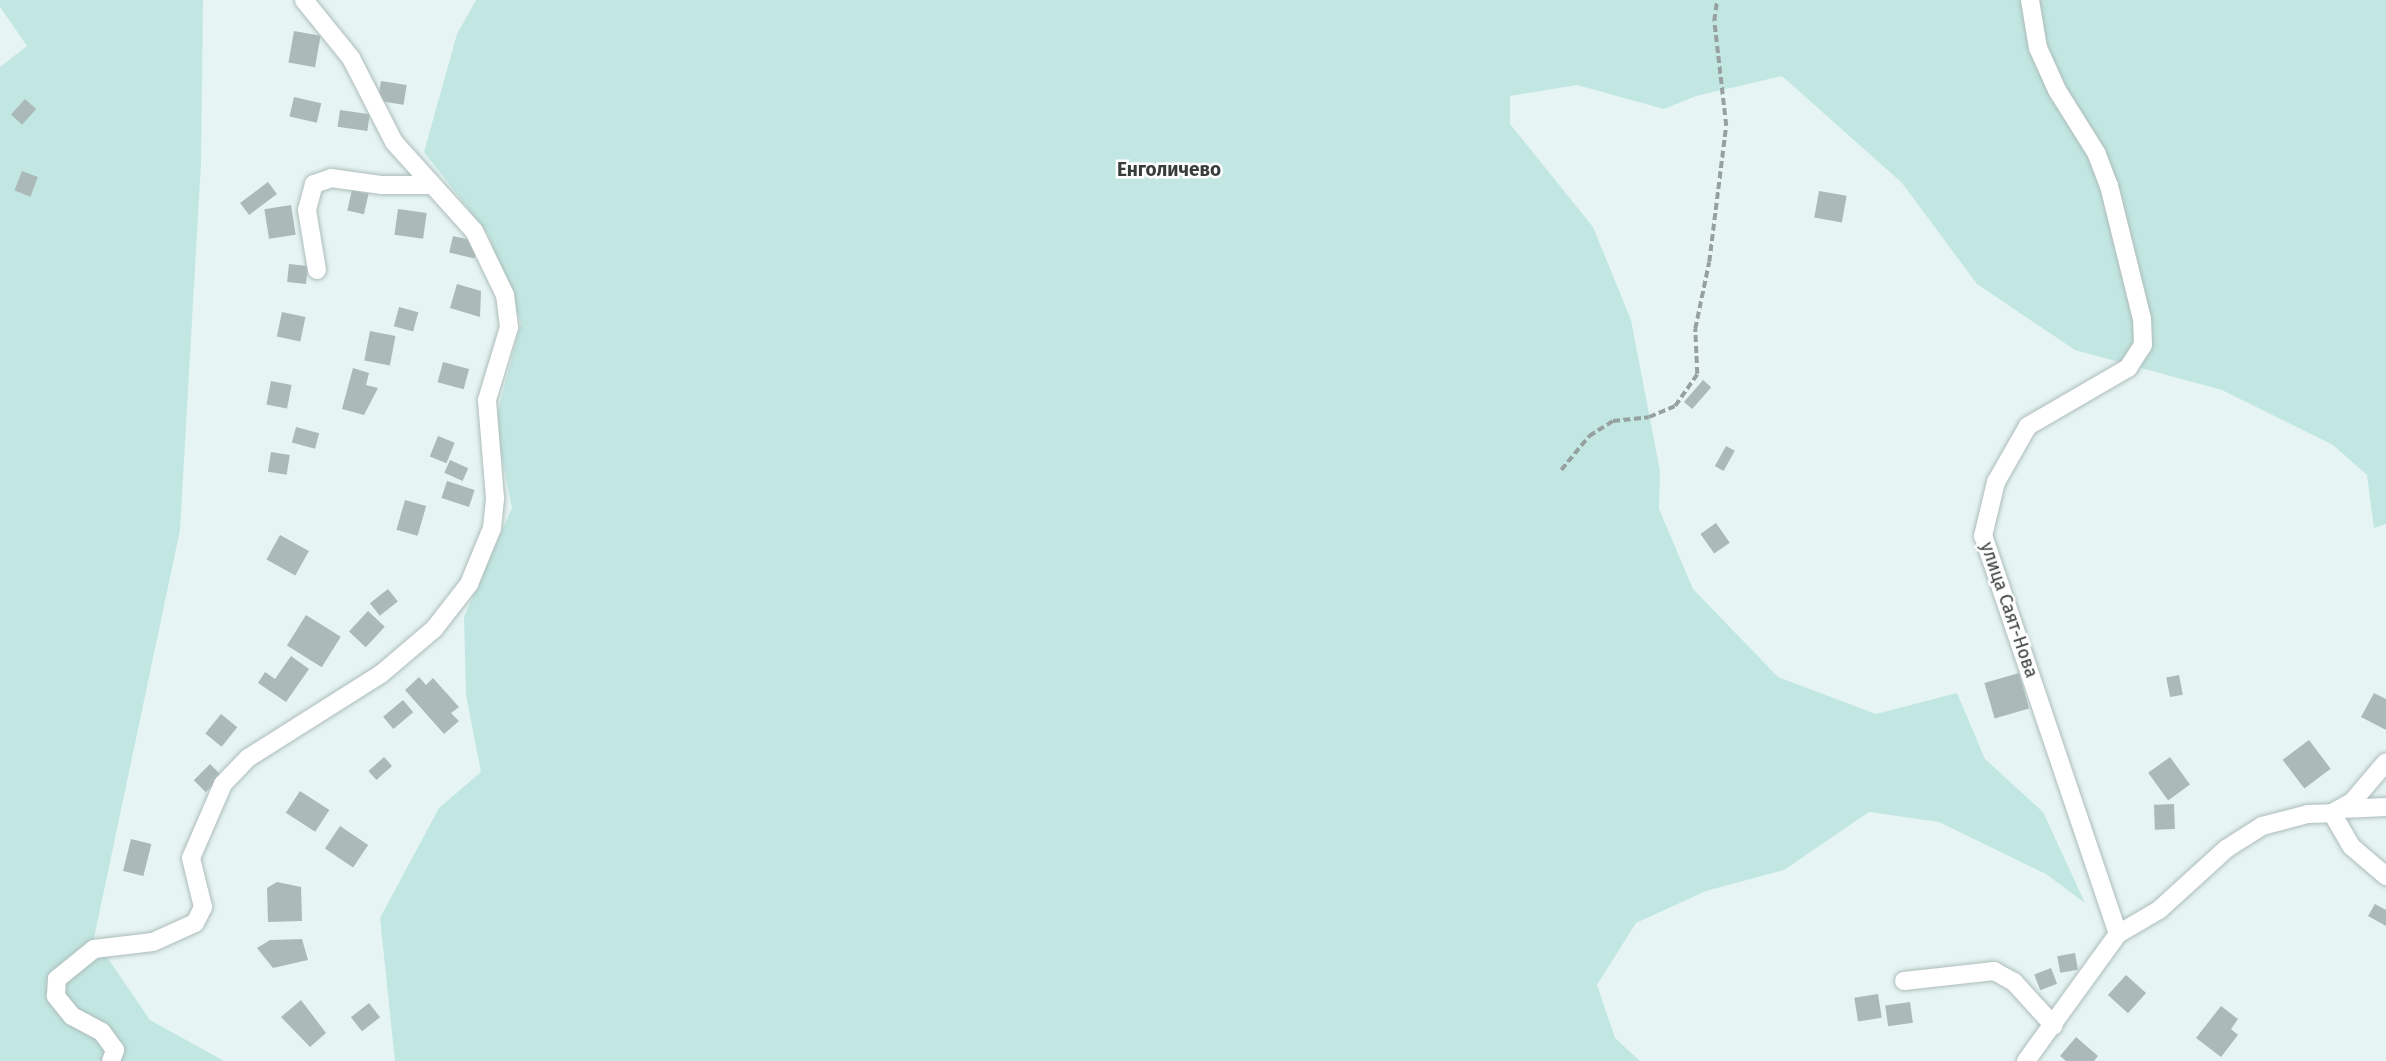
<!DOCTYPE html>
<meta charset="utf-8">
<style>
body{margin:0}
#map{position:relative;width:2386px;height:1061px;overflow:hidden;background:#e6f5f3;font-family:"Fira Sans",sans-serif}
div>[style]{position:absolute}
.green>*{inset:0;background:#c2e7e2}
.building>*{inset:0;background:#abbab8;transform-origin:0 0}
.path>*{height:3.5px;margin-top:-1.75px;transform-origin:0;background:repeating-linear-gradient(90deg,#96a19f 0 7px,transparent 0 10.5px)}
.roads{filter:drop-shadow(0 0 2px #adbcba) drop-shadow(0 0 2px #adbcba)}
.minor>*{height:18px;margin:-9px;padding:0 9px;transform-origin:9px;border-radius:9px;background:#fff}
span{translate:-50% -50%;white-space:nowrap;text-align:center;line-height:1.15;-webkit-text-stroke:5px #fefefe;paint-order:stroke}
.street-label{font-size:18px;color:#373d3c}
.neighbourhood-label{font-size:19px;color:#373d3c;font-weight:700}
</style>
<div id="map">
<div class="green">
<i style="clip-path:polygon(0 0,203px 0,201px 163px,180px 530px,94px 938px,150px 1020px,224px 1061px,0 1061px,0 67px,27px 46px,0 7px)"></i>
<i style="clip-path:polygon(476px 0,2386px 0,2386px 524px,2374px 528px,2367px 475px,2333px 445px,2222px 390px,2075px 350px,1977px 284px,1902px 183px,1782px 76px,1696px 96px,1664px 109px,1577px 85px,1510px 96px,1510px 124px,1593px 227px,1631px 320px,1660px 471px,1659px 509px,1693px 589px,1778px 677px,1876px 714px,1957px 693px,1985px 759px,2043px 812px,2085px 903px,2046px 874px,1939px 822px,1869px 812px,1784px 870px,1706px 891px,1636px 923px,1597px 985px,1615px 1038px,1640px 1061px,395px 1061px,380px 918px,439px 808px,481px 772px,466px 695px,464px 617px,512px 508px,495px 422px,521px 323px,488px 234px,424px 152px,457px 34px)"></i>
</div>
<div class="building">
<i style="left:294px;top:31px;width:27px;height:32px;rotate:10deg"></i>
<i style="left:381px;top:81px;width:26px;height:20px;rotate:9deg"></i>
<i style="left:294px;top:97px;width:28px;height:20px;rotate:13deg"></i>
<i style="left:25px;top:99px;width:15px;height:21px;rotate:42deg"></i>
<i style="left:340px;top:110px;width:30px;height:17px;rotate:8deg"></i>
<i style="left:22px;top:171px;width:17px;height:21px;rotate:21deg"></i>
<i style="left:268px;top:182px;width:15px;height:35px;rotate:53deg"></i>
<i style="left:352px;top:190px;width:17px;height:21px;rotate:13deg"></i>
<i style="left:1819px;top:191px;width:28px;height:27px;rotate:10deg"></i>
<i style="left:291px;top:205px;width:30px;height:27px;rotate:81deg"></i>
<i style="left:398px;top:209px;width:29px;height:26px;rotate:8deg"></i>
<i style="left:453px;top:236px;width:26px;height:17px;rotate:13deg"></i>
<i style="left:289px;top:264px;width:19px;height:18px;rotate:6deg"></i>
<i style="clip-path:polygon(457px 284px,481px 291px,480px 317px,450px 308px)"></i>
<i style="left:399px;top:307px;width:20px;height:20px;rotate:15deg"></i>
<i style="left:282px;top:312px;width:24px;height:25px;rotate:12deg"></i>
<i style="left:370px;top:331px;width:26px;height:30px;rotate:11deg"></i>
<i style="left:443px;top:362px;width:27px;height:21px;rotate:15deg"></i>
<i style="clip-path:polygon(353px 368px,369px 373px,366px 385px,378px 388px,364px 415px,342px 409px)"></i>
<i style="left:1703px;top:380px;width:11px;height:29px;rotate:41deg"></i>
<i style="left:271px;top:381px;width:21px;height:24px;rotate:11deg"></i>
<i style="left:296px;top:427px;width:24px;height:16px;rotate:15deg"></i>
<i style="left:438px;top:436px;width:18px;height:22px;rotate:22deg"></i>
<i style="left:1726px;top:446px;width:10px;height:23px;rotate:29deg"></i>
<i style="left:271px;top:452px;width:19px;height:20px;rotate:9deg"></i>
<i style="left:450px;top:460px;width:20px;height:14px;rotate:24deg"></i>
<i style="left:447px;top:481px;width:29px;height:18px;rotate:18deg"></i>
<i style="left:405px;top:500px;width:22px;height:31px;rotate:16deg"></i>
<i style="left:1716px;top:523px;width:24px;height:19px;rotate:55deg"></i>
<i style="left:280px;top:535px;width:33px;height:28px;rotate:29deg"></i>
<i style="left:388px;top:589px;width:16px;height:23px;rotate:52deg"></i>
<i style="left:368px;top:611px;width:23px;height:28px;rotate:43deg"></i>
<i style="left:306px;top:615px;width:41px;height:36px;rotate:32deg"></i>
<i style="clip-path:polygon(291px 656px,309px 669px,286px 702px,258px 683px,265px 672px,275px 679px)"></i>
<i style="left:2019px;top:673px;width:37px;height:36px;rotate:74deg"></i>
<i style="left:2179px;top:675px;width:20px;height:13px;rotate:79deg"></i>
<i style="clip-path:polygon(419px 677px,426px 685px,433px 678px,459px 707px,451px 713px,459px 721px,444px 734px,405px 690px)"></i>
<i style="clip-path:polygon(2374px 693px,2386px 699px,2386px 730px,2361px 717px)"></i>
<i style="left:403px;top:700px;width:16px;height:26px;rotate:50deg"></i>
<i style="left:221px;top:714px;width:21px;height:25px;rotate:39deg"></i>
<i style="left:2309px;top:740px;width:36px;height:33px;rotate:53deg"></i>
<i style="left:384px;top:757px;width:12px;height:21px;rotate:48deg"></i>
<i style="left:2170px;top:757px;width:34px;height:27px;rotate:54deg"></i>
<i style="left:210px;top:764px;width:17px;height:23px;rotate:45deg"></i>
<i style="left:300px;top:791px;width:35px;height:26px;rotate:33deg"></i>
<i style="left:2174px;top:804px;width:25px;height:20px;rotate:88deg"></i>
<i style="left:340px;top:826px;width:34px;height:27px;rotate:34deg"></i>
<i style="left:131px;top:839px;width:21px;height:33px;rotate:14deg"></i>
<i style="clip-path:polygon(277px 882px,301px 887px,302px 921px,268px 922px,267px 888px)"></i>
<i style="clip-path:polygon(2375px 904px,2386px 910px,2386px 926px,2368px 916px)"></i>
<i style="clip-path:polygon(302px 939px,308px 960px,273px 968px,257px 948px,270px 940px)"></i>
<i style="left:2075px;top:953px;width:17px;height:18px;rotate:80deg"></i>
<i style="left:2051px;top:968px;width:17px;height:18px;rotate:69deg"></i>
<i style="left:2126px;top:975px;width:27px;height:27px;rotate:42deg"></i>
<i style="left:1878px;top:994px;width:24px;height:24px;rotate:81deg"></i>
<i style="clip-path:polygon(301px 1000px,326px 1033px,310px 1047px,281px 1017px)"></i>
<i style="left:1910px;top:1002px;width:21px;height:25px;rotate:82deg"></i>
<i style="left:369px;top:1003px;width:18px;height:23px;rotate:52deg"></i>
<i style="clip-path:polygon(2221px 1006px,2238px 1019px,2231px 1029px,2238px 1035px,2221px 1057px,2196px 1038px)"></i>
<i style="clip-path:polygon(2076px 1037px,2098px 1056px,2094px 1061px,2066px 1061px,2060px 1056px)"></i>
</div>
<div class="path">
<i style="left:1561px;top:470px;width:44px;rotate:-50.5deg"></i>
<i style="left:1589px;top:436px;width:28px;rotate:-32deg"></i>
<i style="left:1613px;top:421px;width:36px;rotate:-6deg"></i>
<i style="left:1649px;top:417px;width:28px;rotate:-23deg"></i>
<i style="left:1675px;top:406px;width:39px;rotate:-55deg"></i>
<i style="left:1697px;top:374px;width:45px;rotate:-92.5deg"></i>
<i style="left:1695px;top:329px;width:68px;rotate:-78.2deg"></i>
<i style="left:1709px;top:262px;width:137px;rotate:-82.9deg"></i>
<i style="left:1726px;top:126px;width:106px;rotate:-96.5deg"></i>
<i style="left:1714px;top:21px;width:21px;rotate:-82deg"></i>
</div>
<div class="roads">
<div class="minor">
<i style="left:317px;top:270px;width:61px;rotate:-99.5deg"></i>
<i style="left:307px;top:210px;width:27px;rotate:-75deg"></i>
<i style="left:314px;top:184px;width:18px;rotate:-19deg"></i>
<i style="left:331px;top:178px;width:50px;rotate:8deg"></i>
<i style="left:381px;top:185px;width:50px"></i>
<i style="left:2341px;top:809px;width:45px;rotate:-2.5deg"></i>
<i style="left:2332px;top:813px;width:39px;rotate:60deg"></i>
<i style="left:2352px;top:847px;width:45px;rotate:40.5deg"></i>
<i style="left:2118px;top:934px;width:48px;rotate:-30.3deg"></i>
<i style="left:2159px;top:910px;width:91px;rotate:-42.3deg"></i>
<i style="left:2226px;top:849px;width:43px;rotate:-32.6deg"></i>
<i style="left:2262px;top:826px;width:48px;rotate:-14.6deg"></i>
<i style="left:2308px;top:814px;width:24px;rotate:-2deg"></i>
<i style="left:2332px;top:813px;width:23px;rotate:-29deg"></i>
<i style="left:2352px;top:802px;width:52px;rotate:-49.6deg"></i>
<i style="left:1904px;top:981px;width:91px;rotate:-6.3deg"></i>
<i style="left:1994px;top:971px;width:23px;rotate:29deg"></i>
<i style="left:2014px;top:982px;width:59px;rotate:47.7deg"></i>
<i style="left:111px;top:1061px;width:12px;rotate:-70deg"></i>
<i style="left:115px;top:1050px;width:22px;rotate:-126deg"></i>
<i style="left:102px;top:1032px;width:34px;rotate:-152deg"></i>
<i style="left:72px;top:1016px;width:26px;rotate:-129deg"></i>
<i style="left:56px;top:996px;width:17px;rotate:-87deg"></i>
<i style="left:57px;top:979px;width:48px;rotate:-39deg"></i>
<i style="left:94px;top:949px;width:59px;rotate:-6.8deg"></i>
<i style="left:153px;top:942px;width:46px;rotate:-24.3deg"></i>
<i style="left:195px;top:923px;width:18px;rotate:-63deg"></i>
<i style="left:203px;top:907px;width:50px;rotate:-103.8deg"></i>
<i style="left:191px;top:858px;width:81px;rotate:-66.6deg"></i>
<i style="left:223px;top:784px;width:36px;rotate:-46deg"></i>
<i style="left:248px;top:758px;width:157px;rotate:-32.3deg"></i>
<i style="left:381px;top:674px;width:70px;rotate:-40.3deg"></i>
<i style="left:434px;top:629px;width:57px;rotate:-52.1deg"></i>
<i style="left:469px;top:584px;width:61px;rotate:-67.7deg"></i>
<i style="left:492px;top:528px;width:30px;rotate:-84deg"></i>
<i style="left:495px;top:498px;width:98px;rotate:-94.7deg"></i>
<i style="left:487px;top:400px;width:76px;rotate:-73.2deg"></i>
<i style="left:509px;top:327px;width:32px;rotate:-97deg"></i>
<i style="left:505px;top:295px;width:71px;rotate:-115.8deg"></i>
<i style="left:474px;top:231px;width:120px;rotate:-132deg"></i>
<i style="left:394px;top:142px;width:94px;rotate:-117.1deg"></i>
<i style="left:351px;top:58px;width:75px;rotate:-129deg"></i>
<i style="left:2026px;top:1061px;width:157px;rotate:-54.1deg"></i>
<i style="left:2118px;top:934px;width:420px;rotate:-108.7deg"></i>
<i style="left:1983px;top:536px;width:56px;rotate:-76.5deg"></i>
<i style="left:1996px;top:482px;width:64px;rotate:-60.3deg"></i>
<i style="left:2028px;top:426px;width:116px;rotate:-30.1deg"></i>
<i style="left:2128px;top:368px;width:27px;rotate:-57deg"></i>
<i style="left:2143px;top:345px;width:26px;rotate:-92deg"></i>
<i style="left:2142px;top:319px;width:137px;rotate:-103.9deg"></i>
<i style="left:2109px;top:186px;width:34px;rotate:-111deg"></i>
<i style="left:2097px;top:154px;width:75px;rotate:-122deg"></i>
<i style="left:2057px;top:90px;width:46px;rotate:-114.3deg"></i>
<i style="left:2038px;top:48px;width:49px;rotate:-99.5deg"></i>
</div>
</div>
<div class="street-label">
<span style="left:2009px;top:610px;rotate:71deg">улица Саят-Нова</span>
</div>
<div class="neighbourhood-label">
<span style="left:1169px;top:170px">Енголичево</span>
</div>
</div>
